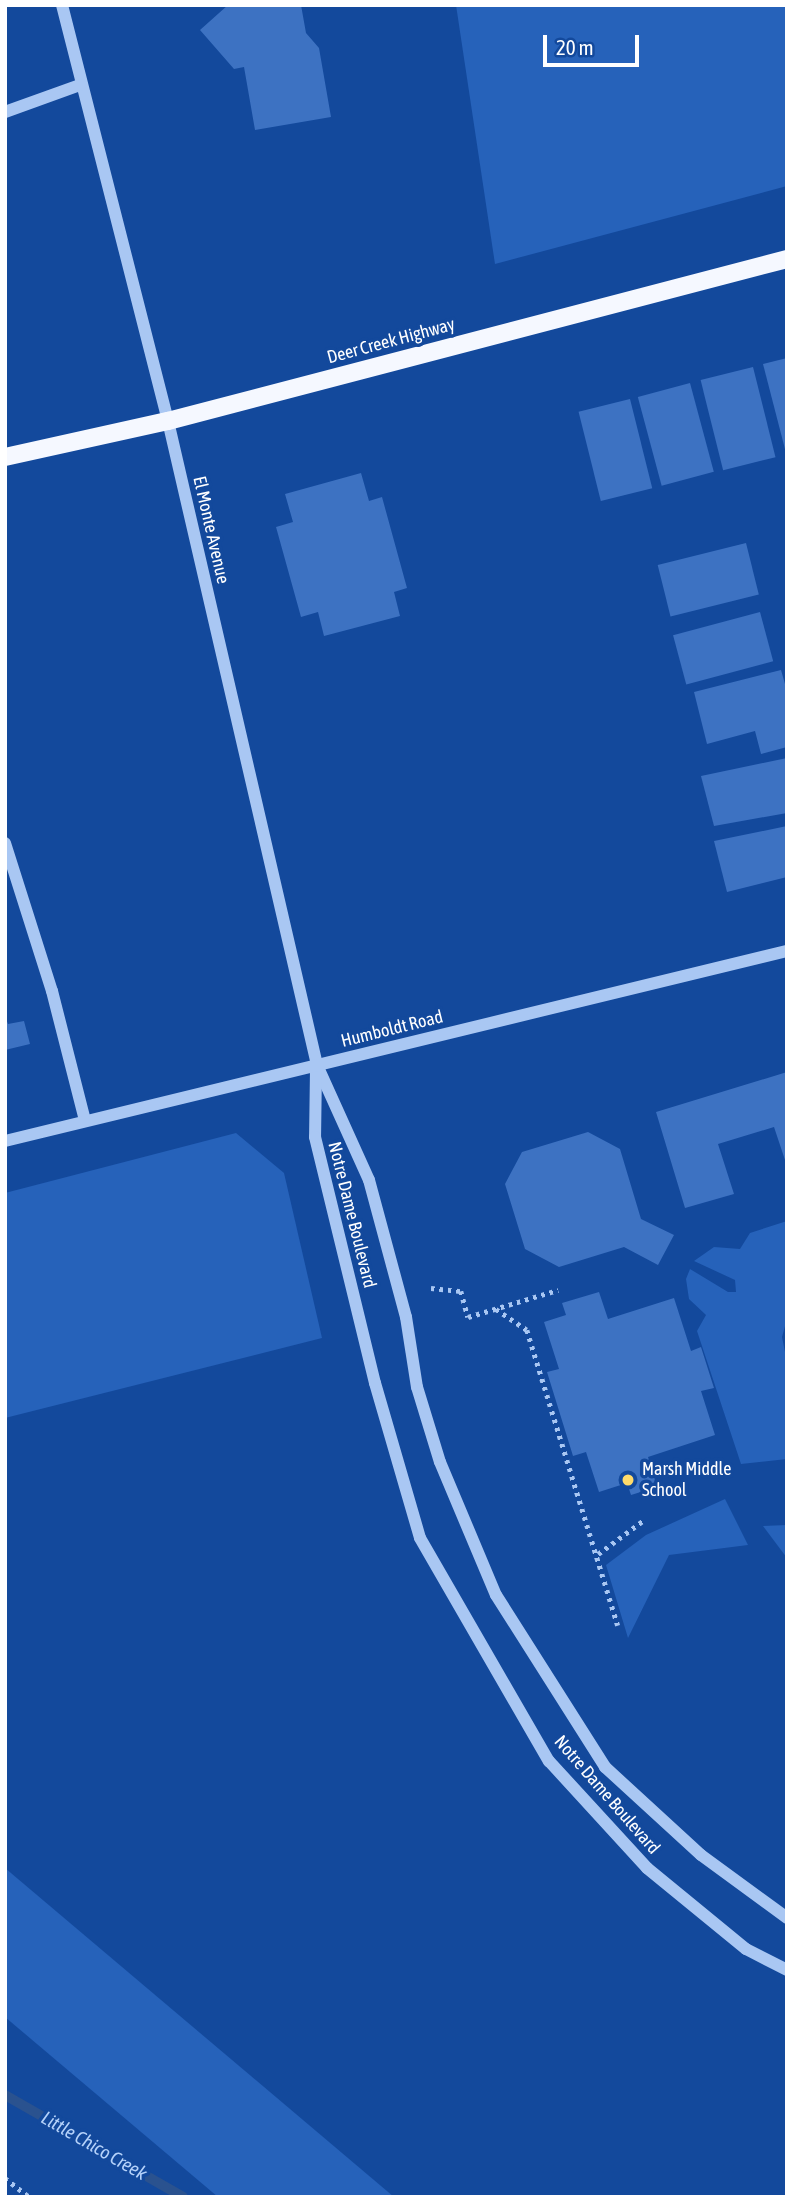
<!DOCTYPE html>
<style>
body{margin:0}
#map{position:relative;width:792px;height:2202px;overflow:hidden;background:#13499c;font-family:"Asap Condensed",sans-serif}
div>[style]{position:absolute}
.green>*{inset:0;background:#2662ba}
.stream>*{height:10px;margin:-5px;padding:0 5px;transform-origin:5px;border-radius:5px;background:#2a528f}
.building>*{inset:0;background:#3d72c2;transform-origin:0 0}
.path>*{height:4.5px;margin-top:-2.25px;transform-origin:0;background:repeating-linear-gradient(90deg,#a9c7f3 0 3.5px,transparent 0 8.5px)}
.minor>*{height:12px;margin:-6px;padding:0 6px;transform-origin:6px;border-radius:6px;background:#a9c7f3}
.major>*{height:18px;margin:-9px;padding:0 9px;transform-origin:9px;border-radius:9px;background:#f5f8ff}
.dots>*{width:19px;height:19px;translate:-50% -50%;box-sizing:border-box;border:4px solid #13499c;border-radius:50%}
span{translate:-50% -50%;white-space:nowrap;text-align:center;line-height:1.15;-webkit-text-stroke:7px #13499c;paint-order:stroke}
.street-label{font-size:18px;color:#fff}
.poi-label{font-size:18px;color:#fff}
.left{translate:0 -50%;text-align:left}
.water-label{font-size:19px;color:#b5d2fa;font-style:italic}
.frame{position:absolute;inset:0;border:7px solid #fff;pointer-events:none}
.scale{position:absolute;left:543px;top:35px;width:96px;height:32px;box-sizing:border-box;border:4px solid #fff;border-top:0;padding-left:9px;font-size:21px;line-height:24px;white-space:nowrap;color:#fff;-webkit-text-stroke:5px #13499c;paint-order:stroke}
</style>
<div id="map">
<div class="green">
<i style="clip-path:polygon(456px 5px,787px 5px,787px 186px,495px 264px)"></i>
<i style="clip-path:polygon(236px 1133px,284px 1173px,322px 1338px,5px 1418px,5px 1193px)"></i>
<i style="clip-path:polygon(787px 1221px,787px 1319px,782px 1337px,787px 1362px,787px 1459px,741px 1464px,697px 1331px,706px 1315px,689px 1299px,686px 1279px,690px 1269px,728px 1292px,736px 1292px,735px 1280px,694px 1261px,714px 1247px,740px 1249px,750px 1233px)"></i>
<i style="clip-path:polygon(725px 1499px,748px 1545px,669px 1555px,628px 1638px,606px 1565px,646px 1535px)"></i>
<i style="clip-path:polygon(787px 1525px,787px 1558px,763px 1526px)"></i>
<i style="clip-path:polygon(5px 1868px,394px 2197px,218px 2197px,5px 2017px)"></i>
</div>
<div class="stream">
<i style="left:5px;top:2095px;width:205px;rotate:29.8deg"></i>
</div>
<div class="building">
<i style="clip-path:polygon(228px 5px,301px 5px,306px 33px,319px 48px,331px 117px,255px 130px,244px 67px,234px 69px,200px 30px)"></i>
<i style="clip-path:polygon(787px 358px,787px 453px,786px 453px,763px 364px)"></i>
<i style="left:753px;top:367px;width:93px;height:54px;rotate:76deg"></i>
<i style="left:690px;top:383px;width:92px;height:54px;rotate:75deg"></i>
<i style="left:630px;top:399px;width:92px;height:53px;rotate:76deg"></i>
<i style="clip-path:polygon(361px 473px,369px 501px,382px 497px,407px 588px,394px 592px,400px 616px,324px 636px,318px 612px,301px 617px,276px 527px,293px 522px,285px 494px)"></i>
<i style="left:746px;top:543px;width:53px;height:91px;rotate:76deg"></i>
<i style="left:760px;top:612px;width:51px;height:90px;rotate:75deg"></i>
<i style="clip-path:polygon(781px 670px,787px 691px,787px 747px,761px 754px,755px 731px,707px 744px,694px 692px)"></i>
<i style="clip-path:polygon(787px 758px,787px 813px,714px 826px,701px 776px)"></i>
<i style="clip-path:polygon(787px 826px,787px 877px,727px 892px,714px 841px)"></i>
<i style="clip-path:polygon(5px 1016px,8px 1024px,24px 1021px,30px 1044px,5px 1050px)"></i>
<i style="clip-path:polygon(787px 1072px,787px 1166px,774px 1127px,718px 1144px,734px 1194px,685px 1208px,656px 1112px)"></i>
<i style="clip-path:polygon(588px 1132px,620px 1149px,641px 1219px,674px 1235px,658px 1265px,624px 1247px,559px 1267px,525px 1249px,505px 1184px,522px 1152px)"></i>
<i style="clip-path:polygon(599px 1292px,608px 1319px,674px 1298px,691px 1351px,701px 1347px,714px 1388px,701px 1391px,715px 1435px,648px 1457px,657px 1487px,631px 1495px,627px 1483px,599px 1492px,586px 1452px,573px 1456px,547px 1372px,559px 1369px,544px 1322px,566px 1315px,562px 1303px)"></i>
</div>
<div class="path">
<i style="left:431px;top:1288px;width:30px;rotate:6deg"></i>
<i style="left:461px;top:1291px;width:27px;rotate:75deg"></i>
<i style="left:468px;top:1317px;width:94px;rotate:-16.7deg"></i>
<i style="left:496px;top:1309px;width:37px;rotate:34deg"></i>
<i style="left:527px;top:1330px;width:309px;rotate:72.9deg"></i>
<i style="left:598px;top:1554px;width:57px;rotate:-36.5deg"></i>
<i style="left:5px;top:2178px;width:31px;rotate:38deg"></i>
</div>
<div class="minor">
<i style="left:62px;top:5px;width:429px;rotate:75.7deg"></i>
<i style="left:168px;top:421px;width:661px;rotate:76.97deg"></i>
<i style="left:317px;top:1065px;width:126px;rotate:65.7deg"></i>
<i style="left:369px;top:1180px;width:142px;rotate:74.9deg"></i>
<i style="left:406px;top:1317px;width:71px;rotate:81.1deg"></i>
<i style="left:417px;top:1387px;width:78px;rotate:73deg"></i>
<i style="left:440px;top:1462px;width:144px;rotate:67.2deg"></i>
<i style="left:496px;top:1595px;width:204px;rotate:57.6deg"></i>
<i style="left:605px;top:1767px;width:130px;rotate:42.5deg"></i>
<i style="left:701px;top:1855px;width:107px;rotate:36.2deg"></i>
<i style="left:5px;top:112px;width:80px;rotate:-19.8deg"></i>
<i style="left:5px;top:843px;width:155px;rotate:72.4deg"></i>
<i style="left:52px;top:991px;width:133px;rotate:75.7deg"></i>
<i style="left:316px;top:1069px;width:68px;rotate:90.8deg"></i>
<i style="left:315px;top:1137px;width:253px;rotate:76.3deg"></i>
<i style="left:375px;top:1383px;width:161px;rotate:73.8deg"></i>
<i style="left:420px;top:1538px;width:258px;rotate:60deg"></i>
<i style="left:549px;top:1761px;width:145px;rotate:47.5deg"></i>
<i style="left:647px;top:1868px;width:128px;rotate:39.3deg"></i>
<i style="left:746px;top:1949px;width:46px;rotate:27.1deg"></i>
<i style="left:5px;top:1141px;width:805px;rotate:-13.66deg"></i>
</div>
<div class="major">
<i style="left:5px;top:457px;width:167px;rotate:-12.5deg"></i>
<i style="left:168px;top:421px;width:640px;rotate:-14.67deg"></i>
</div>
<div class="dots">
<i style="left:628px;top:1480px;background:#ffdb6b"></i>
</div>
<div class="street-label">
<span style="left:391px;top:341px;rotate:-15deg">Deer Creek Highway</span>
<span style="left:211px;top:530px;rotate:77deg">El Monte Avenue</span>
<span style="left:392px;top:1029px;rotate:-14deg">Humboldt Road</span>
<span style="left:352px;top:1215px;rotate:76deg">Notre Dame Boulevard</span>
<span style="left:607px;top:1795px;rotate:49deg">Notre Dame Boulevard</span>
</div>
<div class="poi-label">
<span class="left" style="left:642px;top:1480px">Marsh Middle<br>School</span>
</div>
<div class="water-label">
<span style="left:94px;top:2146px;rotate:30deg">Little Chico Creek</span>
</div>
<div class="frame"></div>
<div class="scale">20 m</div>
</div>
